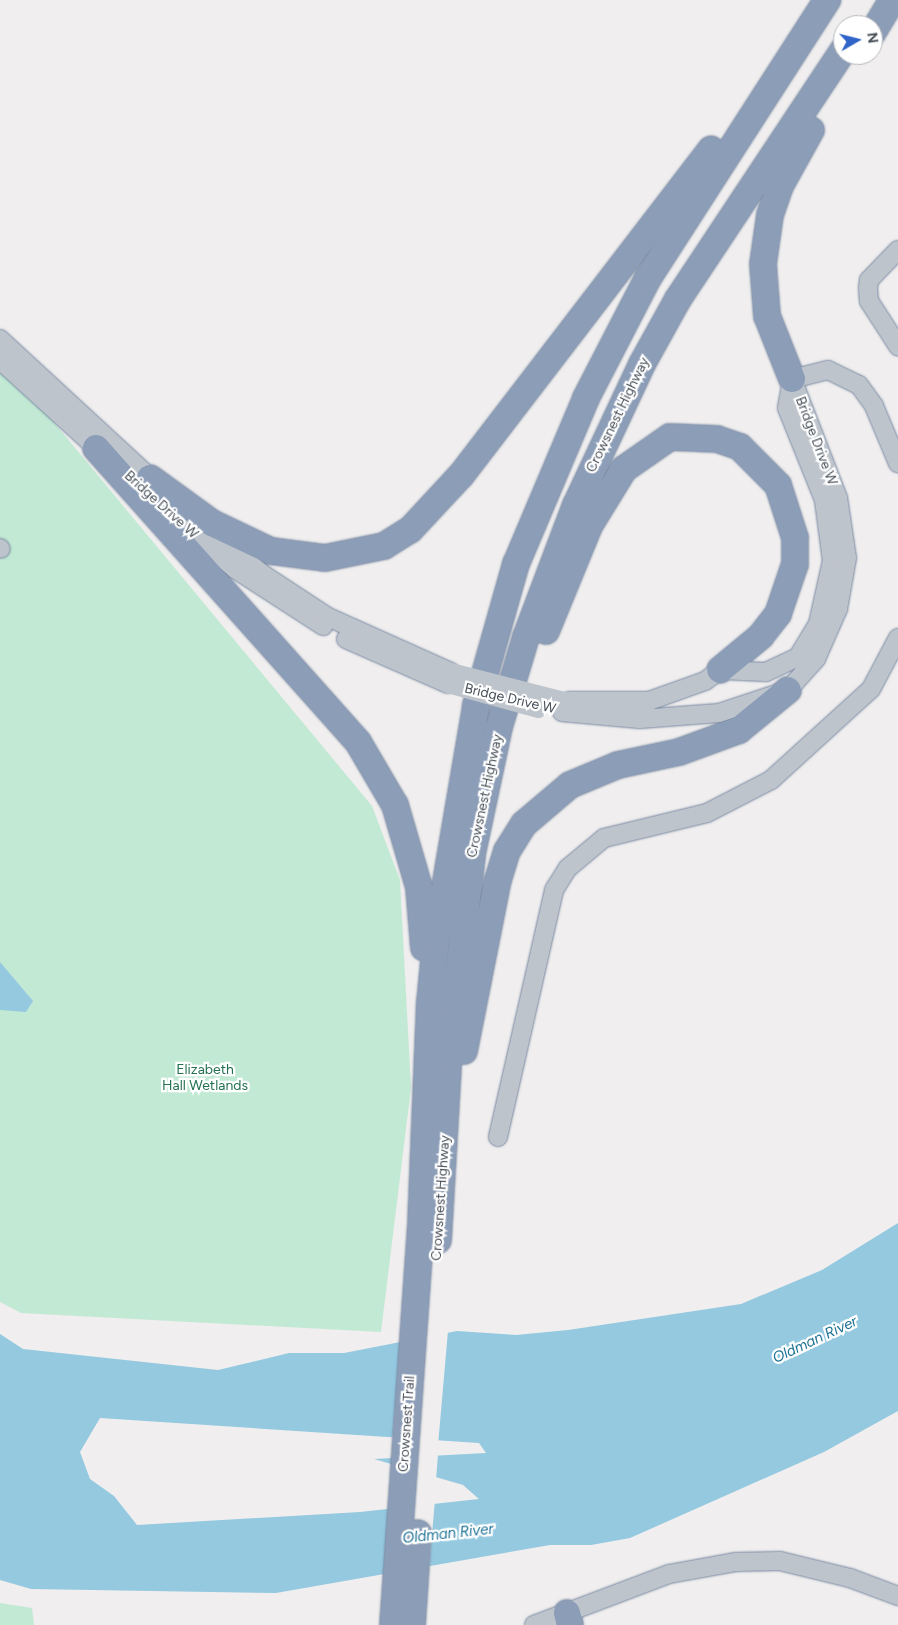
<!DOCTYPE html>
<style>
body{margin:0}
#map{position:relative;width:898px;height:1625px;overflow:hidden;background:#f0eeee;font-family:Figtree,sans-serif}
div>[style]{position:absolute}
.green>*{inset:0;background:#c2e9d4}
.water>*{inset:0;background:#94c9e0}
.pier>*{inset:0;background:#f0eeee;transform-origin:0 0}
.roads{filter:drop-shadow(0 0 1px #7788a2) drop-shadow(0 0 1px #7788a2)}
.minor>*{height:18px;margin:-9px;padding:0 9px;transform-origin:9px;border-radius:9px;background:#bec4cb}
.highway>*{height:26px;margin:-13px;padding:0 13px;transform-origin:13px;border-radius:13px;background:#8c9db7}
.minor-bridge>*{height:18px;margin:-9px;padding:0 9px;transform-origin:9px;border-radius:9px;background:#bec4cb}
span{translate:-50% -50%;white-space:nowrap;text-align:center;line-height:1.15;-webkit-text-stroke:4.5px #fff;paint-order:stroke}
.street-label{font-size:14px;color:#495059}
.park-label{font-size:14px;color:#237151}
.water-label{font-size:15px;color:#1e7296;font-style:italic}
.north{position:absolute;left:833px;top:15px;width:50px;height:50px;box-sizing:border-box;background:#fff;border:1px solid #b6b9bd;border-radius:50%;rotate:82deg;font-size:14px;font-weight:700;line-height:20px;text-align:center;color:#495059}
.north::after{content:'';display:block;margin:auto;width:18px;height:22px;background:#3064c9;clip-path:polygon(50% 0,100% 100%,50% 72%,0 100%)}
</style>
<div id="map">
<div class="green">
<i style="clip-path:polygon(0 364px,8px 367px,372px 806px,400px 880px,411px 1088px,381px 1332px,21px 1313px,0 1302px)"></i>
<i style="clip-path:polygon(0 1603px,32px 1608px,34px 1625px,0 1625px)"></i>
</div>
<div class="water">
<i style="clip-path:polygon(0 962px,33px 1001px,26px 1012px,0 1010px)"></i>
<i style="clip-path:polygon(evenodd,898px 1223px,898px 1411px,824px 1452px,630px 1538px,591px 1545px,550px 1545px,276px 1593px,31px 1589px,0 1580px,0 1334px,23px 1349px,218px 1370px,289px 1353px,344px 1353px,457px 1331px,516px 1335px,568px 1330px,741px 1304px,822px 1270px,898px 1223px,100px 1418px,479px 1443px,486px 1453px,374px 1459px,463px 1485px,479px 1499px,360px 1512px,137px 1525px,114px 1496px,90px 1479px,80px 1452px,100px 1418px)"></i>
</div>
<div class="pier">
<i style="left:448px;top:1331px;width:112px;height:46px;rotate:95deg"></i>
<i style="clip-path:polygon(438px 1455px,436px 1480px,394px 1468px,395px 1456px)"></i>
<i style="clip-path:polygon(435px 1500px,429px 1569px,387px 1578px,392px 1503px)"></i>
</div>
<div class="roads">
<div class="minor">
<i style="left:898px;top:250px;width:42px;rotate:134deg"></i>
<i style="left:869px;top:280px;width:8px;rotate:97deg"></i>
<i style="left:868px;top:288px;width:13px;rotate:86deg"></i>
<i style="left:869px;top:301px;width:54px;rotate:57.2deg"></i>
<i style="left:0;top:339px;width:215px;rotate:42.7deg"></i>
<i style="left:0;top:360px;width:139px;rotate:42.4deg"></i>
<i style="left:792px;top:379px;width:37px;rotate:-14deg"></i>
<i style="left:828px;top:370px;width:34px;rotate:26deg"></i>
<i style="left:859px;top:385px;width:26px;rotate:54deg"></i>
<i style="left:874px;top:406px;width:62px;rotate:67.2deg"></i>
<i style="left:162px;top:506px;width:96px;rotate:40.8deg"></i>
<i style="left:235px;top:569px;width:105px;rotate:32.9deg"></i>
<i style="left:205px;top:528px;width:75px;rotate:38.5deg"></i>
<i style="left:264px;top:575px;width:77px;rotate:33.3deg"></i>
<i style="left:328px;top:617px;width:135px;rotate:24.1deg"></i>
<i style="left:0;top:548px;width:1px;rotate:45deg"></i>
<i style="left:346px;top:639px;width:111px;rotate:23.8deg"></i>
<i style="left:569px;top:701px;width:80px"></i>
<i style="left:649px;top:701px;width:59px;rotate:-19.7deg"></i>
<i style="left:705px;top:681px;width:19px;rotate:-36deg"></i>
<i style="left:720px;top:670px;width:46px;rotate:2.5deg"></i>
<i style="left:766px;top:672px;width:35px;rotate:-25deg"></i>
<i style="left:798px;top:657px;width:39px;rotate:-59deg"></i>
<i style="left:818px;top:624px;width:65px;rotate:-77.5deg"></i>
<i style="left:832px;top:561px;width:62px;rotate:-97.5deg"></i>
<i style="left:824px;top:500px;width:99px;rotate:-111.9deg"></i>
<i style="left:787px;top:408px;width:29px;rotate:-80deg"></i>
<i style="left:562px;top:712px;width:78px;rotate:5.1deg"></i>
<i style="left:640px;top:719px;width:79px;rotate:-4.3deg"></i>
<i style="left:719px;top:713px;width:73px;rotate:-18.4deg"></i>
<i style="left:788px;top:690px;width:42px;rotate:-47.9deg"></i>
<i style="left:816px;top:659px;width:55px;rotate:-66.3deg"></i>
<i style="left:838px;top:609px;width:52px;rotate:-80deg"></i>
<i style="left:847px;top:558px;width:61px;rotate:-98.5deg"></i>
<i style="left:838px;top:498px;width:128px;rotate:-111.1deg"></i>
<i style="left:498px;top:1137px;width:253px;rotate:-77.2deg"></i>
<i style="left:554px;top:890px;width:26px;rotate:-58deg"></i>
<i style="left:568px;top:868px;width:47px;rotate:-39.8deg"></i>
<i style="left:604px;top:838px;width:106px;rotate:-13.6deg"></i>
<i style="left:707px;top:813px;width:72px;rotate:-27.3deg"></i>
<i style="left:771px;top:780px;width:135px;rotate:-42.3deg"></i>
<i style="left:871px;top:689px;width:58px;rotate:-62.1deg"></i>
<i style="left:534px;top:1625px;width:144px;rotate:-20.7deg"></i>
<i style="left:669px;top:1574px;width:67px;rotate:-10.3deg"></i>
<i style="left:735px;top:1562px;width:45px;rotate:-1.3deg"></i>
<i style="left:780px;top:1561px;width:72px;rotate:13.7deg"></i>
<i style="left:850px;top:1578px;width:51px;rotate:20.6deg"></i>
</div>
<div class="highway">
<i style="left:873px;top:32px;width:37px;rotate:-59deg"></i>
<i style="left:792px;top:379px;width:68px;rotate:-111.6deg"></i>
<i style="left:767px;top:316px;width:52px;rotate:-94.4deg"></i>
<i style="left:763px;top:264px;width:49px;rotate:-81.9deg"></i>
<i style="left:770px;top:215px;width:31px;rotate:-71deg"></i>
<i style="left:780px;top:186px;width:64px;rotate:-61deg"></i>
<i style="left:96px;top:448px;width:394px;rotate:48.3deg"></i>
<i style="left:358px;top:742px;width:73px;rotate:59.6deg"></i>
<i style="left:395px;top:805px;width:85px;rotate:73.7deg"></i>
<i style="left:419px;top:887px;width:61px;rotate:85.3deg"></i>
<i style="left:150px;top:478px;width:77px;rotate:36deg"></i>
<i style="left:212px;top:523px;width:65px;rotate:25.4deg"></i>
<i style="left:271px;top:551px;width:54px;rotate:7.4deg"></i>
<i style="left:325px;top:558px;width:60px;rotate:-11.5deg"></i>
<i style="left:384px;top:546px;width:31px;rotate:-32deg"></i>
<i style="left:410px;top:530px;width:76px;rotate:-47.1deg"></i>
<i style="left:462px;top:474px;width:409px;rotate:-52.5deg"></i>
<i style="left:546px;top:631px;width:113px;rotate:-67.7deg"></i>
<i style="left:589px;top:526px;width:67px;rotate:-58.4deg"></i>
<i style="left:624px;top:469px;width:56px;rotate:-34.8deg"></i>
<i style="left:670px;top:437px;width:47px;rotate:2.4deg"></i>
<i style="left:717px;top:439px;width:24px;rotate:19deg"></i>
<i style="left:740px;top:447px;width:54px;rotate:45deg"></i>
<i style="left:778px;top:485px;width:56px;rotate:72.2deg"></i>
<i style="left:795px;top:538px;width:26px;rotate:90deg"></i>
<i style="left:795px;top:564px;width:53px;rotate:108.8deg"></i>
<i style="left:778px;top:614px;width:28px;rotate:128deg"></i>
<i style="left:761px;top:636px;width:53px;rotate:140.3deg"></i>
<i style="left:464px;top:1051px;width:174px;rotate:-78.8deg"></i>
<i style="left:498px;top:880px;width:30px;rotate:-73deg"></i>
<i style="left:507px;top:851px;width:32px;rotate:-58deg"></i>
<i style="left:524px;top:824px;width:60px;rotate:-40.3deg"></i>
<i style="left:570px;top:785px;width:52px;rotate:-22.6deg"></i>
<i style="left:618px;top:765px;width:62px;rotate:-12deg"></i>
<i style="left:679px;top:752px;width:64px;rotate:-20.1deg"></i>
<i style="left:739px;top:730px;width:63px;rotate:-39.2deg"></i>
<i style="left:438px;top:1240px;width:174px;rotate:-86.7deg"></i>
<i style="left:448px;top:1066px;width:213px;rotate:-83.5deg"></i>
<i style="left:472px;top:854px;width:130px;rotate:-78deg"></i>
<i style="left:499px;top:727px;width:94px;rotate:-73.3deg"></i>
<i style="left:526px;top:637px;width:141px;rotate:-69.3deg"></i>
<i style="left:576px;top:505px;width:156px;rotate:-64.9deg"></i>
<i style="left:642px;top:364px;width:74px;rotate:-61deg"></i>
<i style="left:678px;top:299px;width:298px;rotate:-56.4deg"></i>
<i style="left:567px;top:1613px;width:12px;rotate:76deg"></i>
<i style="left:393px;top:1625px;width:403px;rotate:-86deg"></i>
<i style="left:421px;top:1223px;width:221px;rotate:-87.7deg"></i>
<i style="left:430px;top:1002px;width:62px;rotate:-84.5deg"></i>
<i style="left:436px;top:940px;width:238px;rotate:-80.3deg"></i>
<i style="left:476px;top:705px;width:147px;rotate:-74.2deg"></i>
<i style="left:516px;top:564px;width:180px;rotate:-67.1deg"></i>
<i style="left:586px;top:398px;width:135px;rotate:-62.7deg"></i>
<i style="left:648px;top:278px;width:331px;rotate:-57.2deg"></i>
<i style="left:412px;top:1625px;width:92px;rotate:-86.3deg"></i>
</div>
</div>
<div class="minor-bridge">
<i style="left:451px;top:672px;width:118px;rotate:14.3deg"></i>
<i style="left:448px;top:684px;width:94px;rotate:15.4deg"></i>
</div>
<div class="street-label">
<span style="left:618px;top:415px;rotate:-64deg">Crowsnest Highway</span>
<span style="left:816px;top:441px;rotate:69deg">Bridge Drive W</span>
<span style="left:161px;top:505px;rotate:42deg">Bridge Drive W</span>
<span style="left:510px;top:699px;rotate:13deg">Bridge Drive W</span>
<span style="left:485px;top:796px;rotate:-78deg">Crowsnest Highway</span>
<span style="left:441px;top:1198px;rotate:-86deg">Crowsnest Highway</span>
<span style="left:407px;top:1424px;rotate:-86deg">Crowsnest Trail</span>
</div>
<div class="park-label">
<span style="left:205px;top:1078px">Elizabeth<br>Hall Wetlands</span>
</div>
<div class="water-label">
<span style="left:815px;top:1340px;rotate:-25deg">Oldman River</span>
<span style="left:448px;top:1534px;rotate:-6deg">Oldman River</span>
</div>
<div class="north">N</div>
</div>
